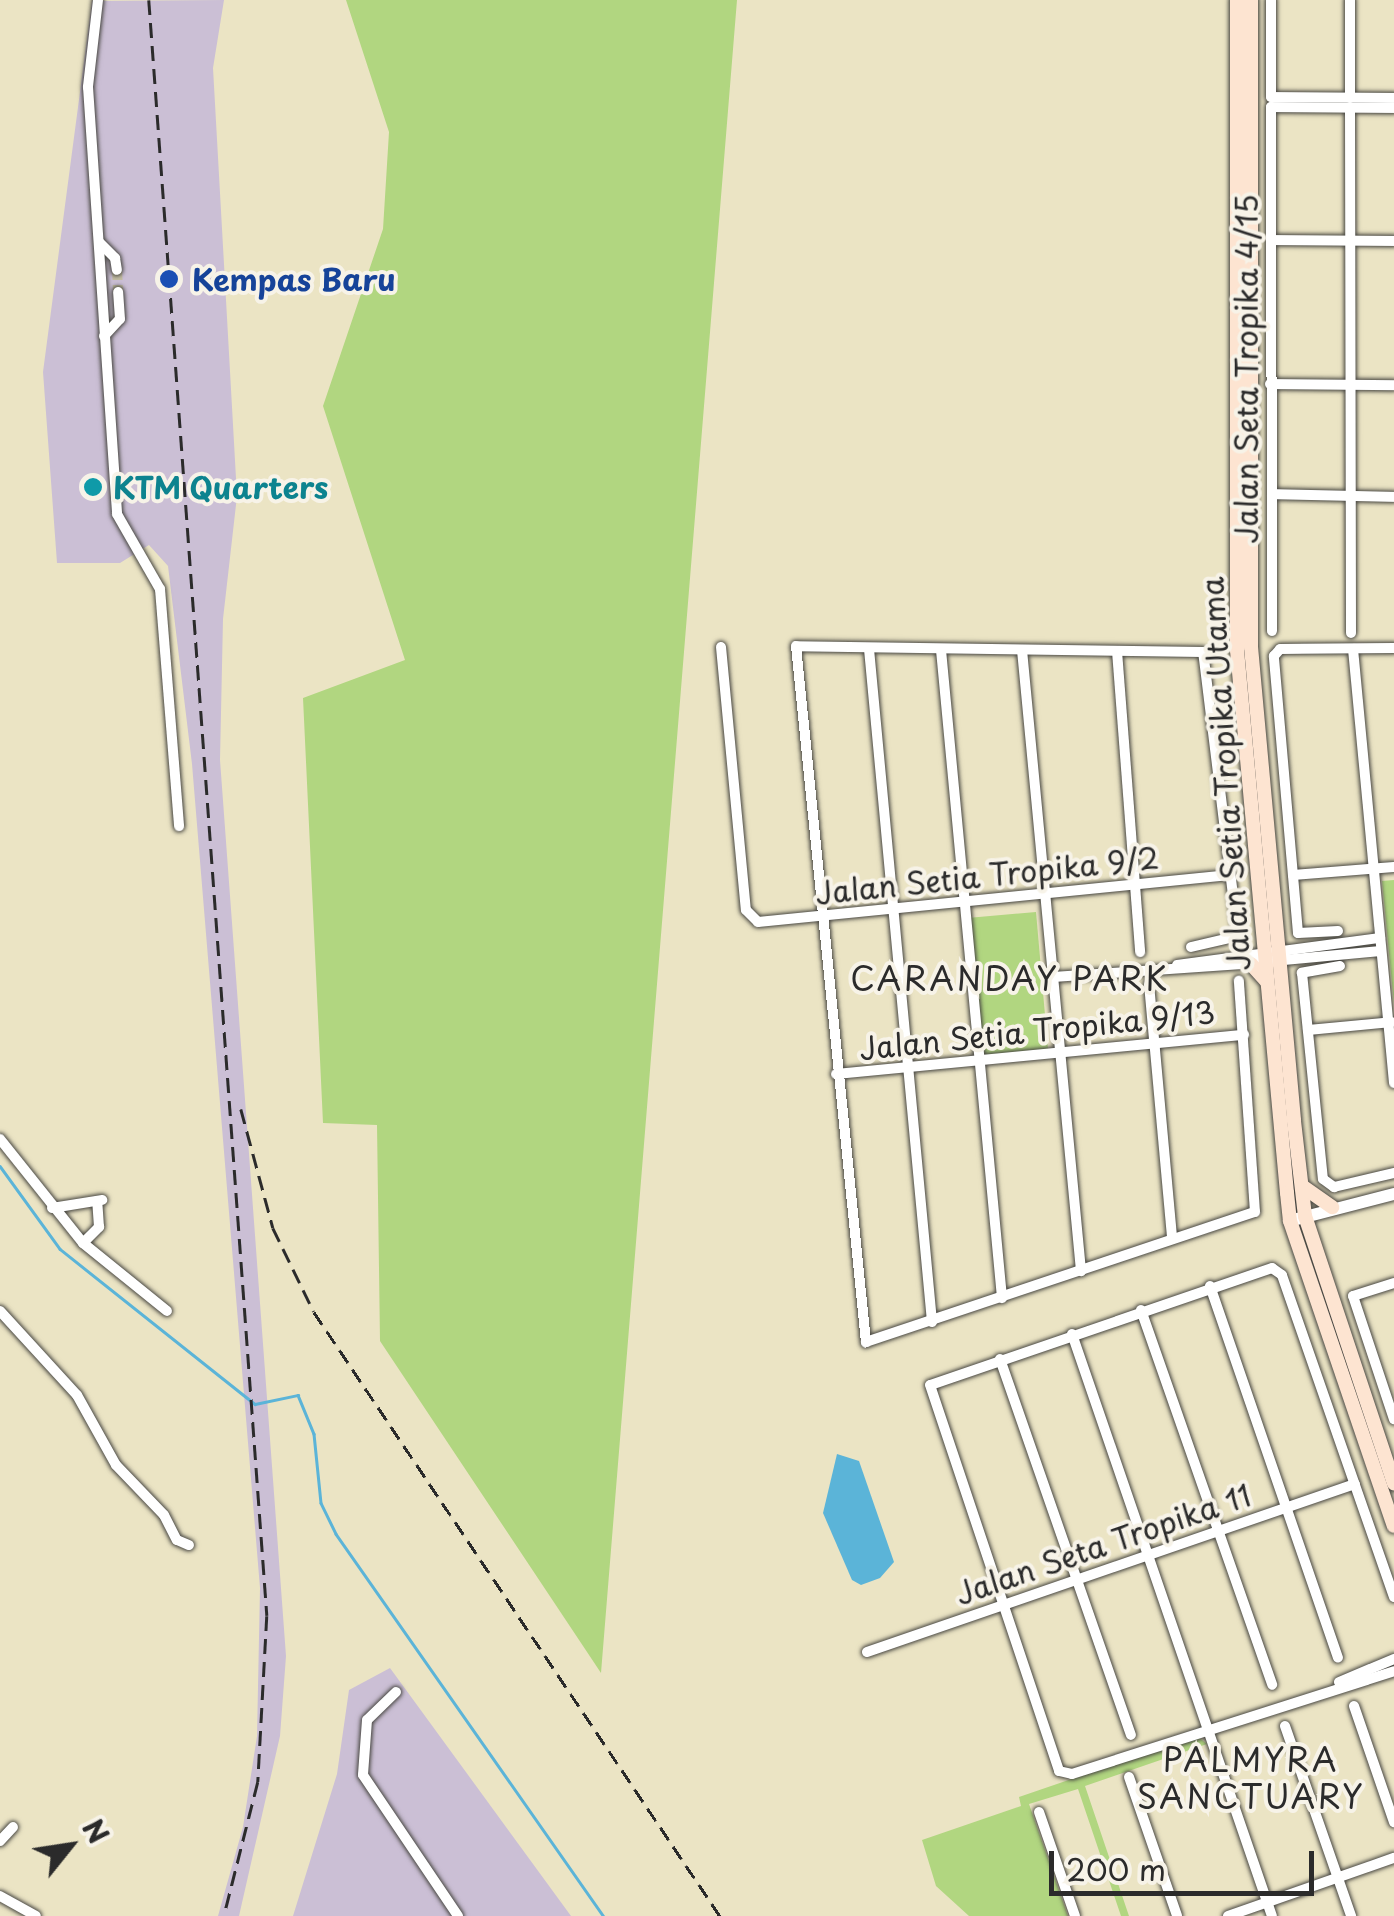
<!DOCTYPE html>
<style>
body{margin:0}
#map{position:relative;width:1394px;height:1916px;overflow:hidden;background:#ebe4c4;font-family:"Playpen Sans",sans-serif}
div>[style]{position:absolute}
.industrial>*{inset:0;background:#cbbfd5}
.green>*{inset:0;background:#b1d680;transform-origin:0 0}
.water>*{inset:0;background:#5bb4d8}
.stream>*{height:2.5px;margin:-1.25px;padding:0 1.25px;transform-origin:1.25px;border-radius:1.25px;background:#5bb4d8}
.minor-tunnel>*{height:10px;margin-top:-5px;transform-origin:0;background:repeating-linear-gradient(90deg,#c5bfa5 0 10px,transparent 0 15px)}
.roads{filter:drop-shadow(0 0 2px #484742) drop-shadow(0 0 2px #484742)}
.minor>*{height:10px;margin:-5px;padding:0 5px;transform-origin:5px;border-radius:5px;background:#fff}
.tertiary>*{height:12px;margin:-6px;padding:0 6px;transform-origin:6px;border-radius:6px;background:#fff}
.secondary>*{height:14px;margin:-7px;padding:0 7px;transform-origin:7px;border-radius:7px;background:#fde4d1}
.rail>*{height:2.5px;margin-top:-1.25px;transform-origin:0;background:repeating-linear-gradient(90deg,#2b2b2b 0 15px,transparent 0 23px)}
.dots>*{width:28px;height:28px;translate:-50% -50%;box-sizing:border-box;border:5px solid #f7f3e8;border-radius:50%}
span{translate:-50% -50%;white-space:nowrap;text-align:center;line-height:1.15;-webkit-text-stroke:8px #f7f3e8;paint-order:stroke}
.transit-label{font-size:30px;color:#164399;font-weight:700}
.left{translate:0 -50%;text-align:left}
.street-label{font-size:30px;color:#2b2b2b}
.culture-label{font-size:30px;color:#0d838f;font-weight:700}
.neighbourhood-label{font-size:32px;color:#2b2b2b;letter-spacing:2.5px}
.north{position:absolute;left:20px;top:1796px;width:100px;height:100px;-webkit-text-stroke:8px #f7f3e8;paint-order:stroke;rotate:60deg;font-size:28px;font-weight:700;line-height:40px;text-align:center;color:#2b2b2b}
.north::after{content:'';display:block;margin:auto;width:35px;height:45px;background:#2b2b2b;clip-path:polygon(50% 0,100% 100%,50% 72%,0 100%)}
.scale{position:absolute;left:1049px;top:1851px;width:265px;height:45px;box-sizing:border-box;border:5px solid #2b2b2b;border-top:0;padding-left:12px;font-size:30px;line-height:35px;white-space:nowrap;color:#2b2b2b;-webkit-text-stroke:8px #f7f3e8;paint-order:stroke}
</style>
<div id="map">
<div class="industrial">
<i style="clip-path:polygon(224px 0,213px 68px,237px 496px,223px 619px,220px 760px,286px 1656px,280px 1736px,239px 1916px,218px 1916px,243px 1827px,257px 1736px,260px 1588px,192px 764px,168px 566px,149px 545px,120px 563px,57px 563px,43px 372px,92px 1px)"></i>
<i style="clip-path:polygon(390px 1668px,571px 1916px,293px 1916px,337px 1774px,349px 1690px)"></i>
</div>
<div class="green">
<i style="clip-path:polygon(346px 0,737px 0,601px 1673px,380px 1341px,377px 1125px,323px 1123px,303px 698px,405px 660px,323px 406px,383px 229px,389px 132px)"></i>
<i style="clip-path:polygon(1394px 880px,1394px 1004px,1382px 881px)"></i>
<i style="left:1036px;top:912px;width:142px;height:66px;rotate:85deg"></i>
<i style="clip-path:polygon(1197px 1736px,1207px 1744px,1085px 1786px,1129px 1916px,1121px 1916px,1078px 1789px,1029px 1804px,1068px 1916px,969px 1916px,936px 1886px,922px 1840px,1021px 1806px,1019px 1797px)"></i>
</div>
<div class="water">
<i style="clip-path:polygon(837px 1454px,859px 1461px,894px 1562px,880px 1578px,861px 1585px,852px 1580px,823px 1513px)"></i>
</div>
<div class="stream">
<i style="left:0;top:1166px;width:102px;rotate:54.1deg"></i>
<i style="left:60px;top:1249px;width:249px;rotate:38.5deg"></i>
<i style="left:255px;top:1404px;width:44px;rotate:-11.8deg"></i>
<i style="left:298px;top:1395px;width:42px;rotate:67.7deg"></i>
<i style="left:314px;top:1434px;width:69px;rotate:84.2deg"></i>
<i style="left:321px;top:1503px;width:34px;rotate:64deg"></i>
<i style="left:336px;top:1534px;width:466px;rotate:55deg"></i>
</div>
<div class="minor-tunnel">
<i style="left:117px;top:270px;width:22px;rotate:87deg"></i>
</div>
<div class="roads">
<div class="minor">
<i style="left:98px;top:0;width:88px;rotate:96.6deg"></i>
<i style="left:88px;top:87px;width:428px;rotate:86.1deg"></i>
<i style="left:117px;top:514px;width:86px;rotate:60.2deg"></i>
<i style="left:160px;top:589px;width:238px;rotate:85.4deg"></i>
<i style="left:1271px;top:0;width:97px;rotate:90deg"></i>
<i style="left:1271px;top:97px;width:123px;rotate:0.5deg"></i>
<i style="left:1350px;top:0;width:98px;rotate:90deg"></i>
<i style="left:1350px;top:108px;width:525px;rotate:89.89deg"></i>
<i style="left:1271px;top:240px;width:123px;rotate:0.5deg"></i>
<i style="left:99px;top:242px;width:23px;rotate:45deg"></i>
<i style="left:115px;top:258px;width:12px;rotate:81deg"></i>
<i style="left:104px;top:336px;width:23px;rotate:-47deg"></i>
<i style="left:120px;top:319px;width:27px;rotate:-94deg"></i>
<i style="left:1270px;top:384px;width:124px;rotate:0.5deg"></i>
<i style="left:1272px;top:494px;width:122px;rotate:1.4deg"></i>
<i style="left:1272px;top:631px;width:524px;rotate:-90.11deg"></i>
<i style="left:1271px;top:107px;width:123px;rotate:0.5deg"></i>
<i style="left:721px;top:647px;width:264px;rotate:84.6deg"></i>
<i style="left:746px;top:910px;width:17px;rotate:45deg"></i>
<i style="left:758px;top:922px;width:474px;rotate:-5.7deg"></i>
<i style="left:869px;top:649px;width:676px;rotate:84.65deg"></i>
<i style="left:1353px;top:649px;width:436px;rotate:84.6deg"></i>
<i style="left:941px;top:650px;width:651px;rotate:84.62deg"></i>
<i style="left:1022px;top:650px;width:624px;rotate:84.57deg"></i>
<i style="left:1117px;top:651px;width:302px;rotate:85.6deg"></i>
<i style="left:1293px;top:875px;width:101px;rotate:-4.5deg"></i>
<i style="left:1338px;top:931px;width:40px;rotate:177.1deg"></i>
<i style="left:1298px;top:933px;width:278px;rotate:-95deg"></i>
<i style="left:1274px;top:656px;width:9px;rotate:-49deg"></i>
<i style="left:1280px;top:649px;width:114px;rotate:-0.5deg"></i>
<i style="left:1191px;top:947px;width:48px;rotate:-13.2deg"></i>
<i style="left:1238px;top:936px;width:286px;rotate:-97deg"></i>
<i style="left:1203px;top:652px;width:407px;rotate:-179.2deg"></i>
<i style="left:796px;top:646px;width:700px;rotate:84.26deg"></i>
<i style="left:866px;top:1342px;width:410px;rotate:-18.5deg"></i>
<i style="left:1255px;top:1212px;width:232px;rotate:-94deg"></i>
<i style="left:1273px;top:961px;width:108px;rotate:-5.3deg"></i>
<i style="left:1177px;top:965px;width:205px;rotate:-7.6deg"></i>
<i style="left:1340px;top:966px;width:39px;rotate:170deg"></i>
<i style="left:1302px;top:973px;width:207px;rotate:84.2deg"></i>
<i style="left:1323px;top:1179px;width:14px;rotate:36deg"></i>
<i style="left:1334px;top:1187px;width:62px;rotate:-13.1deg"></i>
<i style="left:1053px;top:977px;width:204px;rotate:-3.9deg"></i>
<i style="left:1149px;top:984px;width:255px;rotate:84.8deg"></i>
<i style="left:1308px;top:1030px;width:84px;rotate:-5.4deg"></i>
<i style="left:836px;top:1074px;width:410px;rotate:-5.5deg"></i>
<i style="left:0;top:1139px;width:133px;rotate:51.4deg"></i>
<i style="left:83px;top:1243px;width:108px;rotate:39deg"></i>
<i style="left:52px;top:1208px;width:51px;rotate:-9.1deg"></i>
<i style="left:83px;top:1243px;width:23px;rotate:-45deg"></i>
<i style="left:99px;top:1227px;width:26px;rotate:-94deg"></i>
<i style="left:1394px;top:1283px;width:43px;rotate:162.4deg"></i>
<i style="left:1353px;top:1296px;width:130px;rotate:71.6deg"></i>
<i style="left:1210px;top:1286px;width:393px;rotate:71deg"></i>
<i style="left:1141px;top:1310px;width:397px;rotate:70.7deg"></i>
<i style="left:0;top:1311px;width:114px;rotate:47.5deg"></i>
<i style="left:77px;top:1395px;width:80px;rotate:60.9deg"></i>
<i style="left:116px;top:1465px;width:69px;rotate:46.2deg"></i>
<i style="left:164px;top:1515px;width:28px;rotate:63deg"></i>
<i style="left:177px;top:1540px;width:13px;rotate:23deg"></i>
<i style="left:1072px;top:1334px;width:615px;rotate:71.04deg"></i>
<i style="left:1000px;top:1359px;width:398px;rotate:70.8deg"></i>
<i style="left:1394px;top:1597px;width:341px;rotate:-109.2deg"></i>
<i style="left:1282px;top:1275px;width:12px;rotate:-145deg"></i>
<i style="left:1272px;top:1268px;width:361px;rotate:161.1deg"></i>
<i style="left:930px;top:1385px;width:407px;rotate:71.5deg"></i>
<i style="left:1059px;top:1771px;width:13px;rotate:13deg"></i>
<i style="left:1072px;top:1774px;width:338px;rotate:-17.7deg"></i>
<i style="left:867px;top:1652px;width:516px;rotate:-19deg"></i>
<i style="left:1339px;top:1682px;width:60px;rotate:-22.7deg"></i>
<i style="left:396px;top:1692px;width:40px;rotate:136deg"></i>
<i style="left:367px;top:1720px;width:55px;rotate:94.2deg"></i>
<i style="left:363px;top:1775px;width:170px;rotate:56deg"></i>
<i style="left:1354px;top:1706px;width:123px;rotate:71deg"></i>
<i style="left:1285px;top:1726px;width:201px;rotate:70.8deg"></i>
<i style="left:1129px;top:1777px;width:147px;rotate:70.9deg"></i>
<i style="left:1039px;top:1812px;width:110px;rotate:70.9deg"></i>
<i style="left:0;top:1841px;width:19px;rotate:-47deg"></i>
<i style="left:0;top:1896px;width:41px;rotate:29.1deg"></i>
<i style="left:1228px;top:1916px;width:176px;rotate:-19.3deg"></i>
</div>
<div class="tertiary">
<i style="left:1297px;top:1219px;width:100px;rotate:-14.5deg"></i>
</div>
<div class="secondary">
<i style="left:1237px;top:0;width:650px;rotate:90deg"></i>
<i style="left:1237px;top:650px;width:545px;rotate:84.74deg"></i>
<i style="left:1287px;top:1193px;width:28px;rotate:84deg"></i>
<i style="left:1290px;top:1221px;width:322px;rotate:71.2deg"></i>
<i style="left:1251px;top:0;width:647px;rotate:90deg"></i>
<i style="left:1251px;top:647px;width:476px;rotate:84.8deg"></i>
<i style="left:1294px;top:1121px;width:96px;rotate:83.4deg"></i>
<i style="left:1305px;top:1216px;width:282px;rotate:71.6deg"></i>
<i style="left:1251px;top:964px;width:24px;rotate:48deg"></i>
<i style="left:1302px;top:1186px;width:37px;rotate:35deg"></i>
</div>
</div>
<div class="rail">
<i style="left:149px;top:0;width:1620px;rotate:85.82deg"></i>
<i style="left:267px;top:1616px;width:166px;rotate:93.1deg"></i>
<i style="left:258px;top:1782px;width:138px;rotate:104.2deg"></i>
<i style="left:241px;top:1109px;width:123px;rotate:74.9deg"></i>
<i style="left:273px;top:1228px;width:93px;rotate:64deg"></i>
<i style="left:314px;top:1312px;width:728px;rotate:56.09deg"></i>
</div>
<div class="dots">
<i style="left:169px;top:279px;background:#1a4fb4"></i>
<i style="left:93px;top:487px;background:#0f9aa8"></i>
</div>
<div class="transit-label">
<span class="left" style="left:192px;top:279px">Kempas Baru</span>
</div>
<div class="street-label">
<span style="left:1246px;top:369px;rotate:-90deg">Jalan Seta Tropika 4/15</span>
<span style="left:1225px;top:774px;rotate:-94deg">Jalan Setia Tropika Utama</span>
<span style="left:987px;top:875px;rotate:-6deg">Jalan Setia Tropika 9/2</span>
<span style="left:1037px;top:1030px;rotate:-6deg">Jalan Setia Tropika 9/13</span>
<span style="left:1103px;top:1544px;rotate:-19deg">Jalan Seta Tropika 11</span>
</div>
<div class="culture-label">
<span class="left" style="left:113px;top:487px">KTM Quarters</span>
</div>
<div class="neighbourhood-label">
<span style="left:1010px;top:978px">CARANDAY PARK</span>
<span style="left:1251px;top:1778px">PALMYRA<br>SANCTUARY</span>
</div>
<div class="north">N</div>
<div class="scale">200 m</div>
</div>
